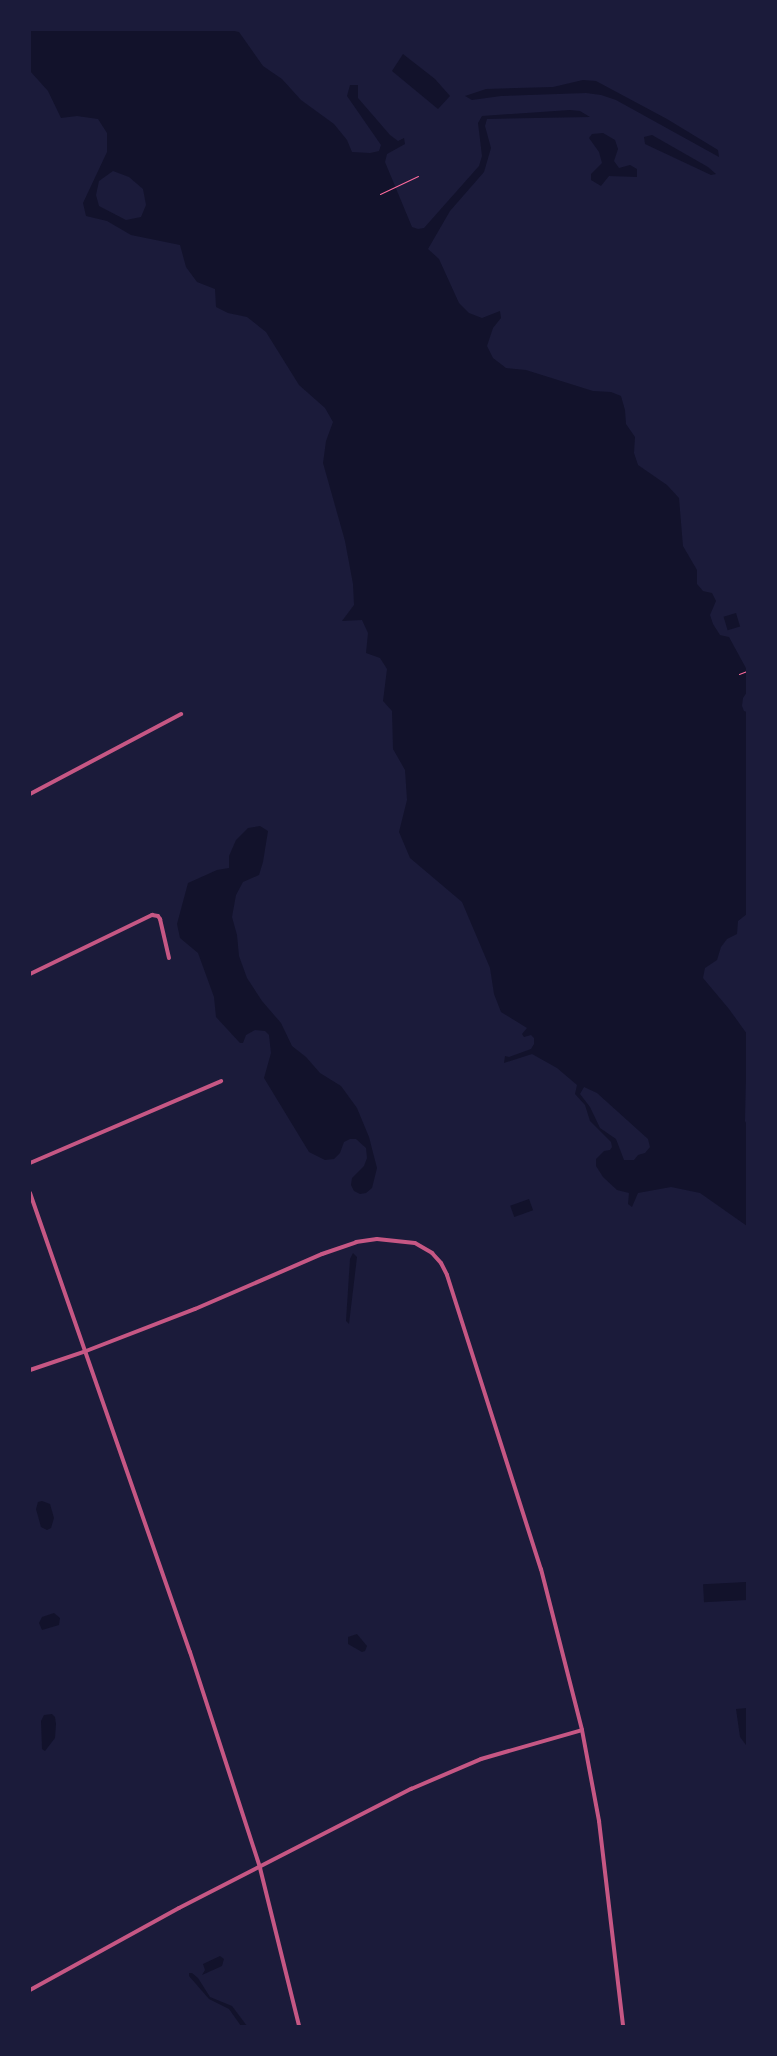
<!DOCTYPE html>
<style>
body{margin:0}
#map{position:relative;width:777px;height:2056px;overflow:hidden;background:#1b1b3a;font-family:"Noto Sans",sans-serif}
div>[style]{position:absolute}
.water>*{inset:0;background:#12122b;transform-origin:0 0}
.path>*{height:1px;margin:-0.5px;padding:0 0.5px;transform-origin:0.5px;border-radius:0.5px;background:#ff6b9d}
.minor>*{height:4px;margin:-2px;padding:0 2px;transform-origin:2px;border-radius:2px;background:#c65784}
span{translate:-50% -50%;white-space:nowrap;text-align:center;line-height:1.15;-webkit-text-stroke:5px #1b1b3a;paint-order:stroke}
.frame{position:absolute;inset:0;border:31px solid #1b1b3a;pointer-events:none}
</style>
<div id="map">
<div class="water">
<i style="clip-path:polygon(evenodd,30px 30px,230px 30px,239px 32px,263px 66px,282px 79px,301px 100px,334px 124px,347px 140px,352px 152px,370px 153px,379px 151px,381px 145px,347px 96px,350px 85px,358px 85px,358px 98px,390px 135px,398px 141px,404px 138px,405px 144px,387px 154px,385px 162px,412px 227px,418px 229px,424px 228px,479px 166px,482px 156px,478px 123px,482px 116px,570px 110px,580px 111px,590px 117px,487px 119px,485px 126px,491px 148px,484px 172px,450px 211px,428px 249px,439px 259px,459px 303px,469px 313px,482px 318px,500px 311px,501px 318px,493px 328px,487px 346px,493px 358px,506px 368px,526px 370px,593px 391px,611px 392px,621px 396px,625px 410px,626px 424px,635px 437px,634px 453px,638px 465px,667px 485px,679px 498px,683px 546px,697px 570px,697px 584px,703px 591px,712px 593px,716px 601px,710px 615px,713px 624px,720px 635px,729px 637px,747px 670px,747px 692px,743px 698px,742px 706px,744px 711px,747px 712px,747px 914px,738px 921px,737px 934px,727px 939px,721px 947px,717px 960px,705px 968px,703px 978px,729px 1009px,747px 1034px,745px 1121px,747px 1125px,747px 1226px,700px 1193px,671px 1187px,638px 1193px,632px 1207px,628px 1204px,629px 1193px,617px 1190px,603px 1177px,596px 1166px,596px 1159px,604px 1151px,610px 1150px,612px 1147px,611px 1142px,590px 1121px,585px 1105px,575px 1094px,577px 1085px,557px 1068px,532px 1054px,504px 1063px,505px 1056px,509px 1057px,531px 1049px,534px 1044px,534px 1038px,531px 1035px,524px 1037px,522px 1034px,527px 1028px,501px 1012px,494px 994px,490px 968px,462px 902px,410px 858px,399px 832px,407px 800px,405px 770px,393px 749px,392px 711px,383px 701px,387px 669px,380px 658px,366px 653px,368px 633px,362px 620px,342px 621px,354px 605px,353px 584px,345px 541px,323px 463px,326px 441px,333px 422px,325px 408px,299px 385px,266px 332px,247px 317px,228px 313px,216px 307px,215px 289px,197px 282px,186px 267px,180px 245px,131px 235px,107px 221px,86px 216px,83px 203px,107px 152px,107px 133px,98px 119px,77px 116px,61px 118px,48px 91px,30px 71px,30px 30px,113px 171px,129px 177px,143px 189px,146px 205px,141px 217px,126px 220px,99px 206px,96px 195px,99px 181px,113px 171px,30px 30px,584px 1087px,597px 1093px,648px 1139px,650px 1147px,645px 1153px,638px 1155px,634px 1160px,624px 1160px,616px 1139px,600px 1128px,590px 1107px,580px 1094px,584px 1087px)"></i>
<i style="clip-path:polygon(403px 54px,435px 79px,450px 96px,438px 109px,392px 71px)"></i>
<i style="clip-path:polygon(583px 80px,596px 81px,667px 119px,718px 150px,719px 157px,616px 100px,601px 95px,586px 93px,501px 96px,472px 100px,465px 96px,486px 89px,553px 87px)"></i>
<i style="clip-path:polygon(603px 133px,615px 140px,618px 149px,614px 161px,619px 168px,630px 165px,637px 169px,637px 177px,609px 176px,601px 186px,591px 180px,591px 174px,602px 163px,599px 152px,589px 138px,592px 134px)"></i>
<i style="clip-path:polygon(652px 135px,708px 167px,716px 174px,711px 175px,645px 144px,644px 137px)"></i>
<i style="left:736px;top:613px;width:14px;height:13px;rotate:73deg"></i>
<i style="clip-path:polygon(260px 826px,268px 831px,263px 862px,259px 875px,243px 882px,236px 895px,232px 917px,237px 935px,239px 956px,247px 978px,262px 1001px,281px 1023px,292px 1046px,306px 1057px,320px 1073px,341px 1086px,357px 1108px,369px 1137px,377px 1168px,372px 1188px,366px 1193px,360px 1194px,354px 1191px,351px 1185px,352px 1178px,364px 1166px,367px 1158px,366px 1148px,356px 1139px,350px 1139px,344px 1142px,340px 1153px,334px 1159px,325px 1160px,309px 1152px,264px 1078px,271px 1053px,269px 1035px,265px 1031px,255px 1030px,246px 1035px,243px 1043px,240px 1043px,216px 1017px,214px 997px,198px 953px,180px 938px,177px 924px,188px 883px,217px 870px,229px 868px,229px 856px,236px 840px,248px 828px)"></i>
<i style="left:529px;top:1199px;width:12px;height:20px;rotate:70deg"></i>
<i style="clip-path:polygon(353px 1253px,357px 1257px,349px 1324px,346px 1321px,350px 1259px)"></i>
<i style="clip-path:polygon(42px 1501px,50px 1504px,54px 1518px,51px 1528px,47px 1530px,41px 1527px,36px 1509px,38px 1502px)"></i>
<i style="left:746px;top:1582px;width:18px;height:43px;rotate:87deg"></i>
<i style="clip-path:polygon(54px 1613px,60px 1618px,59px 1625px,42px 1630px,39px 1623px,42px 1617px)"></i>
<i style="clip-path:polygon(357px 1634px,367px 1646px,365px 1651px,362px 1652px,348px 1644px,348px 1637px)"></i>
<i style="clip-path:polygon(747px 1708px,747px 1745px,746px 1745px,740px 1737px,736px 1709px)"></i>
<i style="clip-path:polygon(52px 1714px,55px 1717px,56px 1724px,55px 1738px,45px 1751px,42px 1749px,41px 1721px,44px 1715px)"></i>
<i style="clip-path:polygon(220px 1956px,224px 1959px,222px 1966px,202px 1975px,205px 1970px,203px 1964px)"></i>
<i style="clip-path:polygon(192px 1973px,198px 1978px,210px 1997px,232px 2006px,247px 2026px,241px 2026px,229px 2009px,209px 1999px,189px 1976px,189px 1973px)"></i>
</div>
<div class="path">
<i style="left:380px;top:194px;width:42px;rotate:-25.3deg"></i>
<i style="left:739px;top:674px;width:9px;rotate:-21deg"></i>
</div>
<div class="minor">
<i style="left:30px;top:794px;width:171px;rotate:-27.9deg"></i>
<i style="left:30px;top:974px;width:136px;rotate:-25.8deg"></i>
<i style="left:152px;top:915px;width:6px;rotate:9deg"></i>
<i style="left:158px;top:916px;width:4px;rotate:56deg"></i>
<i style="left:160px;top:919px;width:40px;rotate:77deg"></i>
<i style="left:30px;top:1163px;width:208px;rotate:-23.2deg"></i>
<i style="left:30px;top:1193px;width:486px;rotate:70.8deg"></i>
<i style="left:190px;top:1652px;width:227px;rotate:72deg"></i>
<i style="left:260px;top:1868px;width:163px;rotate:76.1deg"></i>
<i style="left:30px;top:1370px;width:59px;rotate:-18.7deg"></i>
<i style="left:86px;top:1351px;width:117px;rotate:-21.1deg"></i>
<i style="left:195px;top:1309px;width:138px;rotate:-23.4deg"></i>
<i style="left:322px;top:1254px;width:36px;rotate:-19deg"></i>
<i style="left:356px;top:1242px;width:21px;rotate:-8deg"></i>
<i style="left:377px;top:1239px;width:38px;rotate:6deg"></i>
<i style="left:415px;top:1243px;width:20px;rotate:30deg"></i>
<i style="left:432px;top:1253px;width:13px;rotate:48deg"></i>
<i style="left:441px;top:1263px;width:13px;rotate:63deg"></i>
<i style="left:447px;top:1275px;width:309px;rotate:72.3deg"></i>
<i style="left:541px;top:1569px;width:166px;rotate:75.7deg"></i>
<i style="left:582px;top:1730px;width:93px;rotate:79.4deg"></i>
<i style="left:599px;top:1821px;width:206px;rotate:83.3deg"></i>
<i style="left:30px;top:1990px;width:170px;rotate:-28.8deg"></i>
<i style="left:179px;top:1908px;width:261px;rotate:-27.2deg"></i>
<i style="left:411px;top:1789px;width:76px;rotate:-23.2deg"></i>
<i style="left:481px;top:1759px;width:105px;rotate:-16deg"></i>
</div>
<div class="frame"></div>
</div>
